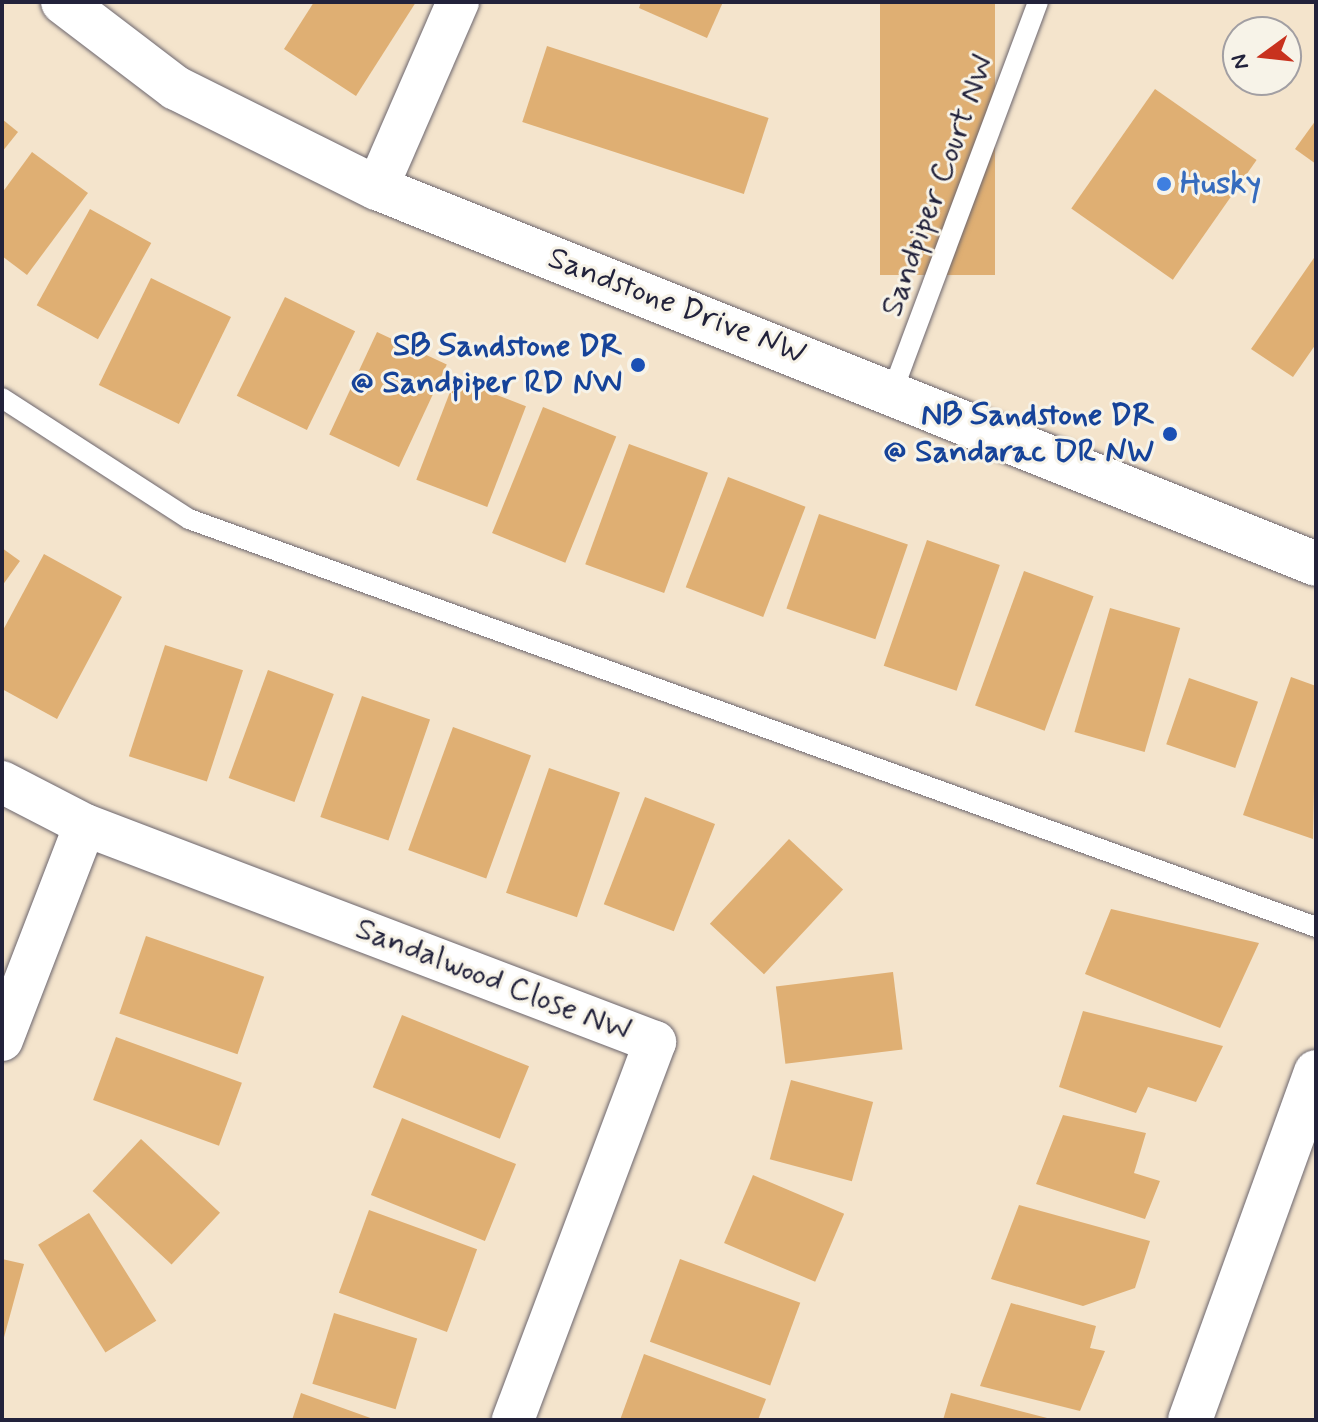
<!DOCTYPE html>
<style>
body{margin:0}
#map{position:relative;width:1318px;height:1422px;overflow:hidden;background:#f4e4cc;font-family:Mynerve,sans-serif}
div>[style]{position:absolute}
.building>*{inset:0;background:#dfaf73;transform-origin:0 0}
.roads{filter:drop-shadow(0 0 2px #6c666e) drop-shadow(0 0 2px #6c666e)}
.lane>*{height:20px;margin:-10px;padding:0 10px;transform-origin:10px;border-radius:10px;background:#fff}
.street>*{height:42px;margin:-21px;padding:0 21px;transform-origin:21px;border-radius:21px;background:#fff}
.secondary>*{height:44px;margin:-22px;padding:0 22px;transform-origin:22px;border-radius:22px;background:#fff}
.dots>*{width:22px;height:22px;translate:-50% -50%;box-sizing:border-box;border:4px solid #f7f3e8;border-radius:50%}
span{translate:-50% -50%;white-space:nowrap;text-align:center;line-height:1.15;-webkit-text-stroke:6px #f7f3e8;paint-order:stroke}
.shop-label{font-size:32px;color:#366cbe;font-weight:700}
.left{translate:0 -50%;text-align:left}
.street-label{font-size:32px;color:#22223b}
.transit-label{font-size:32px;color:#164399;font-weight:700}
.right{translate:-100% -50%;text-align:right}
.frame{position:absolute;inset:0;border:4px solid #22223b;pointer-events:none}
.north{position:absolute;left:1222px;top:16px;width:80px;height:80px;box-sizing:border-box;background:#f7f3e8;border:2px solid #a29fa3;border-radius:50%;rotate:255deg;font-size:22px;font-weight:700;line-height:32px;text-align:center;color:#22223b}
.north::after{content:'';display:block;margin:auto;width:28px;height:36px;background:#c8321e;clip-path:polygon(50% 0,100% 100%,50% 72%,0 100%)}
</style>
<div id="map">
<div class="building">
<i style="clip-path:polygon(314px 2px,416px 2px,356px 96px,284px 49px)"></i>
<i style="clip-path:polygon(641px 2px,723px 2px,707px 38px,639px 8px)"></i>
<i style="left:880px;top:2px;width:115px;height:273px"></i>
<i style="left:547px;top:46px;width:233px;height:80px;rotate:18deg"></i>
<i style="left:1155px;top:89px;width:124px;height:146px;rotate:35deg"></i>
<i style="clip-path:polygon(2px 119px,18px 132px,2px 152px)"></i>
<i style="clip-path:polygon(1316px 120px,1316px 164px,1295px 149px)"></i>
<i style="clip-path:polygon(32px 152px,88px 193px,27px 275px,2px 256px,2px 193px)"></i>
<i style="left:90px;top:209px;width:70px;height:110px;rotate:29deg"></i>
<i style="clip-path:polygon(1316px 255px,1316px 344px,1293px 377px,1251px 349px)"></i>
<i style="left:151px;top:278px;width:89px;height:119px;rotate:26deg"></i>
<i style="left:285px;top:297px;width:78px;height:110px;rotate:26deg"></i>
<i style="left:377px;top:332px;width:77px;height:113px;rotate:25deg"></i>
<i style="left:455px;top:379px;width:76px;height:108px;rotate:21deg"></i>
<i style="left:543px;top:407px;width:79px;height:136px;rotate:22deg"></i>
<i style="left:629px;top:444px;width:84px;height:128px;rotate:20deg"></i>
<i style="left:728px;top:477px;width:83px;height:118px;rotate:21deg"></i>
<i style="left:819px;top:514px;width:94px;height:100px;rotate:19deg"></i>
<i style="left:927px;top:540px;width:77px;height:133px;rotate:19deg"></i>
<i style="clip-path:polygon(2px 548px,20px 561px,2px 586px)"></i>
<i style="clip-path:polygon(44px 554px,122px 597px,57px 719px,2px 689px,2px 632px)"></i>
<i style="left:1024px;top:571px;width:74px;height:143px;rotate:20deg"></i>
<i style="left:1110px;top:608px;width:73px;height:129px;rotate:16deg"></i>
<i style="left:165px;top:645px;width:82px;height:117px;rotate:18deg"></i>
<i style="left:268px;top:670px;width:70px;height:115px;rotate:20deg"></i>
<i style="clip-path:polygon(1291px 677px,1316px 686px,1313px 839px,1243px 815px)"></i>
<i style="left:1189px;top:678px;width:73px;height:70px;rotate:19deg"></i>
<i style="left:362px;top:696px;width:72px;height:128px;rotate:19deg"></i>
<i style="left:453px;top:727px;width:83px;height:131px;rotate:20deg"></i>
<i style="left:549px;top:768px;width:75px;height:132px;rotate:19deg"></i>
<i style="left:645px;top:797px;width:75px;height:115px;rotate:21deg"></i>
<i style="left:789px;top:839px;width:74px;height:116px;rotate:43deg"></i>
<i style="clip-path:polygon(1111px 909px,1259px 943px,1220px 1028px,1085px 974px)"></i>
<i style="left:146px;top:936px;width:125px;height:82px;rotate:19deg"></i>
<i style="left:893px;top:972px;width:78px;height:118px;rotate:83deg"></i>
<i style="clip-path:polygon(1083px 1011px,1223px 1046px,1196px 1102px,1148px 1087px,1136px 1113px,1059px 1087px)"></i>
<i style="left:402px;top:1015px;width:137px;height:78px;rotate:22deg"></i>
<i style="left:116px;top:1037px;width:134px;height:67px;rotate:20deg"></i>
<i style="left:791px;top:1080px;width:85px;height:82px;rotate:15deg"></i>
<i style="clip-path:polygon(1063px 1115px,1146px 1133px,1134px 1173px,1160px 1181px,1145px 1219px,1036px 1184px)"></i>
<i style="left:402px;top:1118px;width:123px;height:83px;rotate:22deg"></i>
<i style="left:141px;top:1139px;width:108px;height:71px;rotate:43deg"></i>
<i style="left:753px;top:1175px;width:99px;height:74px;rotate:23deg"></i>
<i style="clip-path:polygon(1019px 1205px,1150px 1241px,1135px 1288px,1083px 1306px,991px 1279px)"></i>
<i style="left:369px;top:1210px;width:115px;height:88px;rotate:20deg"></i>
<i style="left:89px;top:1213px;width:127px;height:60px;rotate:58deg"></i>
<i style="clip-path:polygon(2px 1259px,24px 1264px,3px 1341px,2px 1341px)"></i>
<i style="left:680px;top:1259px;width:128px;height:88px;rotate:20deg"></i>
<i style="clip-path:polygon(1011px 1303px,1096px 1326px,1090px 1348px,1105px 1351px,1080px 1411px,980px 1386px)"></i>
<i style="left:334px;top:1313px;width:87px;height:74px;rotate:17deg"></i>
<i style="clip-path:polygon(644px 1354px,766px 1399px,758px 1420px,620px 1420px)"></i>
<i style="clip-path:polygon(301px 1393px,376px 1420px,292px 1420px)"></i>
<i style="clip-path:polygon(951px 1393px,1051px 1419px,1051px 1420px,943px 1420px)"></i>
</div>
<div class="roads">
<div class="lane">
<i style="left:893px;top:390px;width:414px;rotate:-69.5deg"></i>
<i style="left:2px;top:398px;width:223px;rotate:32.9deg"></i>
<i style="left:189px;top:519px;width:1199px;rotate:19.9deg"></i>
</div>
<div class="street">
<i style="left:377px;top:188px;width:203px;rotate:-66.5deg"></i>
<i style="left:2px;top:782px;width:93px;rotate:27.4deg"></i>
<i style="left:85px;top:825px;width:610px;rotate:20.84deg"></i>
<i style="left:655px;top:1042px;width:404px;rotate:110.6deg"></i>
<i style="left:2px;top:1040px;width:230px;rotate:-68.9deg"></i>
</div>
<div class="secondary">
<i style="left:63px;top:2px;width:142px;rotate:37.3deg"></i>
<i style="left:176px;top:88px;width:225px;rotate:26.5deg"></i>
<i style="left:377px;top:188px;width:1011px;rotate:21.82deg"></i>
<i style="left:1190px;top:1420px;width:370px;rotate:-70.1deg"></i>
</div>
</div>
<div class="dots">
<i style="left:1164px;top:184px;background:#3f7fe0"></i>
<i style="left:638px;top:365px;background:#1a4fb4"></i>
<i style="left:1170px;top:434px;background:#1a4fb4"></i>
</div>
<div class="shop-label">
<span class="left" style="left:1180px;top:184px">Husky</span>
</div>
<div class="street-label">
<span style="left:938px;top:186px;rotate:-70deg">Sandpiper Court NW</span>
<span style="left:677px;top:306px;rotate:21deg">Sandstone Drive NW</span>
<span style="left:493px;top:980px;rotate:21deg">Sandalwood Close NW</span>
</div>
<div class="transit-label">
<span class="right" style="left:622px;top:365px">SB Sandstone DR<br>@ Sandpiper RD NW</span>
<span class="right" style="left:1154px;top:434px">NB Sandstone DR<br>@ Sandarac DR NW</span>
</div>
<div class="frame"></div>
<div class="north">N</div>
</div>
